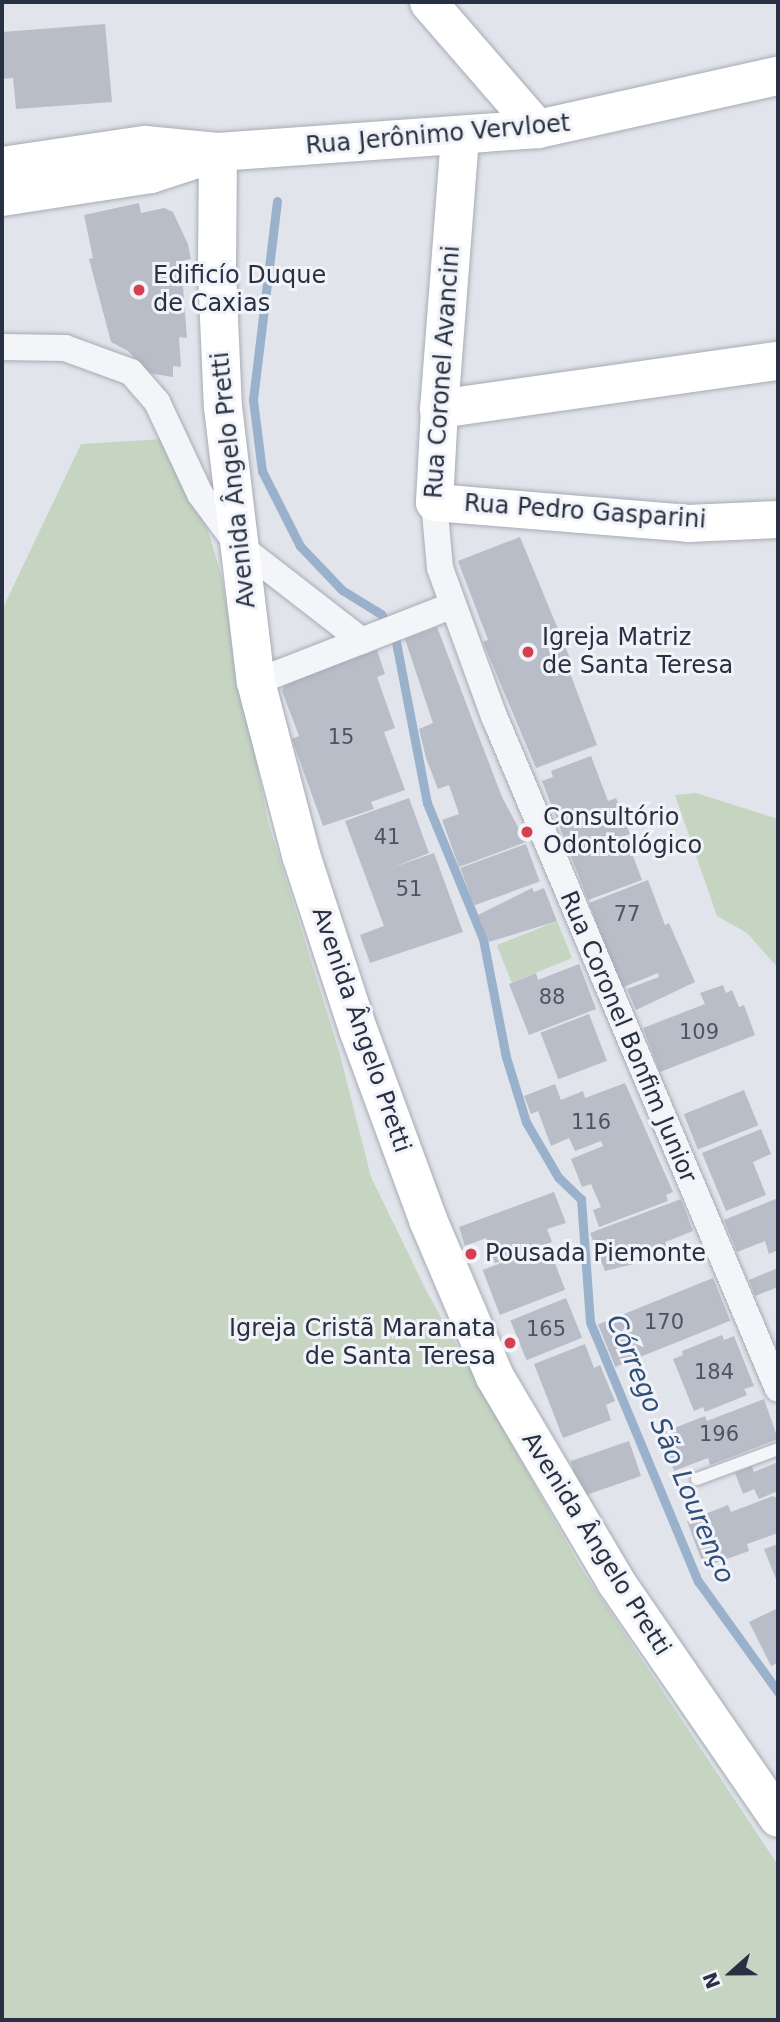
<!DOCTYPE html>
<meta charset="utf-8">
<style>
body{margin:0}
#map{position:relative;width:780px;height:2022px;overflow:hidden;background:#e1e4ea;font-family:"DejaVu Sans",sans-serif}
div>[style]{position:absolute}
.green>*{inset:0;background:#c6d5c2;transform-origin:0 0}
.stream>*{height:9px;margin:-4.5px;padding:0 4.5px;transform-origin:4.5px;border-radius:4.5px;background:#9ab1cc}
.building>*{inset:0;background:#b8bdc8;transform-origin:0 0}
.roads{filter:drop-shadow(0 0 2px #a6abb5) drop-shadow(0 0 2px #a6abb5)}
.lane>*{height:12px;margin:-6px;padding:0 6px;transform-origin:6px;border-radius:6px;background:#f4f5f8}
.street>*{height:26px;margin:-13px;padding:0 13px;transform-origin:13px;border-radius:13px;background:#f4f5f8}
.secondary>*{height:37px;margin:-18.5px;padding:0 18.5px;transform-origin:18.5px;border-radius:18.5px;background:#fff}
.primary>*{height:38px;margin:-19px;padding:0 19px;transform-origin:19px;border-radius:19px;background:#fff}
.dots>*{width:19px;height:19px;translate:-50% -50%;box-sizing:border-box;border:4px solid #f1f3f8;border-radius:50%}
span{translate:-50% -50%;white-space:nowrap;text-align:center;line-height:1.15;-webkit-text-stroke:6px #f1f3f8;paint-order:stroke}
.number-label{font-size:21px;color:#4c5464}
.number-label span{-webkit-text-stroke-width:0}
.street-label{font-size:24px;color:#283143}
.poi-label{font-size:24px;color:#283143}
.left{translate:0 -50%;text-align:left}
.right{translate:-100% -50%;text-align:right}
.water-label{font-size:26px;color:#304e79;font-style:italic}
.frame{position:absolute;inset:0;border:4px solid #283143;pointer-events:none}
.north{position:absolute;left:696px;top:1938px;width:70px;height:70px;-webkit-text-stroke:5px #f1f3f8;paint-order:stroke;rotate:249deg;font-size:19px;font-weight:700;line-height:28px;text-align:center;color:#283143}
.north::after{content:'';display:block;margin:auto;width:24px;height:32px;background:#283143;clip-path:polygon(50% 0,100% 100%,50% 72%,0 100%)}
</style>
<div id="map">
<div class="green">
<i style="clip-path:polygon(164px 439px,208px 531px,221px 574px,268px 822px,339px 1051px,371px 1177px,427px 1292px,581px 1568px,778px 1865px,778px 2020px,2px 2020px,2px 610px,81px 444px)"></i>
<i style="clip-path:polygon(696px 793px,778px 819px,778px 968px,747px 933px,717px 916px,675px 795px)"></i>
<i style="left:557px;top:921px;width:40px;height:65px;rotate:68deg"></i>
</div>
<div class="stream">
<i style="left:277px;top:201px;width:200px;rotate:96.9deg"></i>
<i style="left:253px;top:400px;width:72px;rotate:82.8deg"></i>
<i style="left:262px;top:471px;width:84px;rotate:63.1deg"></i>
<i style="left:300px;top:546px;width:61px;rotate:46.3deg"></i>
<i style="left:342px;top:590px;width:46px;rotate:31.6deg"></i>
<i style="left:381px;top:614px;width:27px;rotate:59deg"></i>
<i style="left:395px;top:637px;width:169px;rotate:79.1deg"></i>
<i style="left:427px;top:803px;width:147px;rotate:67.6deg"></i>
<i style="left:483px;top:939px;width:120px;rotate:79deg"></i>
<i style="left:506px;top:1057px;width:68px;rotate:72.9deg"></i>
<i style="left:526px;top:1122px;width:64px;rotate:59.8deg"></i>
<i style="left:558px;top:1177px;width:32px;rotate:44deg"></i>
<i style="left:581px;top:1199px;width:123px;rotate:85.8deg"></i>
<i style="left:590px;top:1322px;width:281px;rotate:67.4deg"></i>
<i style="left:698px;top:1581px;width:137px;rotate:54.2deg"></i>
</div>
<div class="building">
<i style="clip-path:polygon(105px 24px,112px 102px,16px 109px,13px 78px,2px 79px,2px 32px)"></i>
<i style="clip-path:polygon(139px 203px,141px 213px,164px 208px,173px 212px,188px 244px,191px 259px,181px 261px,187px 338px,179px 337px,181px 367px,173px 366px,173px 377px,148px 373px,128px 351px,111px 342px,89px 259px,93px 258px,84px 215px)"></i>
<i style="clip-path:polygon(520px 537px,572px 663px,567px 665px,597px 745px,536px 768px,483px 642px,488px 640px,458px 561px)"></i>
<i style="clip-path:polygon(437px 627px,502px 797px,526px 842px,459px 867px,442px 820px,459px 814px,449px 785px,438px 789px,426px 758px,419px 729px,433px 723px,405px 639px)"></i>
<i style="clip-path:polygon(377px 650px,385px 674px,377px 677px,395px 728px,384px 732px,405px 790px,371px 802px,374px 809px,323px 826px,292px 739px,299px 736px,282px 691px,285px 683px)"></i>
<i style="clip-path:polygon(591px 756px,608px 801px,616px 798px,630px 834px,603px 844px,605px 848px,627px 840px,642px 880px,588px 900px,542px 781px,553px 777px,551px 771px)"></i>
<i style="clip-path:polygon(409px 798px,429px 853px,391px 868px,434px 853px,463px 932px,370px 963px,360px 935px,384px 926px,345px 821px)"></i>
<i style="left:526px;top:844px;width:40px;height:70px;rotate:70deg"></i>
<i style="clip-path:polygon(648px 880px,665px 925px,669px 923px,695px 982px,636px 1010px,627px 989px,659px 977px,658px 973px,621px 988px,589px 903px)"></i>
<i style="clip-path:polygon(532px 888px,534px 892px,544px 888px,557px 921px,489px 942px,478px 915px)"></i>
<i style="clip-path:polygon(579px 964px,596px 1009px,529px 1035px,509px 984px,536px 973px,538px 980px)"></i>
<i style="clip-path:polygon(723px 985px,726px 993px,732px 990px,739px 1007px,744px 1005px,755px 1035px,660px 1072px,643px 1028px,705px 1004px,700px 993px)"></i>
<i style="left:589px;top:1014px;width:50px;height:52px;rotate:69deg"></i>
<i style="clip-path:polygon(625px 1083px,673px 1192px,666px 1195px,668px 1201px,599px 1227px,593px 1210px,601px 1207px,591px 1184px,582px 1187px,571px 1159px,603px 1146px,601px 1141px,575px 1151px,569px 1138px,551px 1146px,538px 1111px,531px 1114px,524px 1096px,555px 1084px,561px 1100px,583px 1091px,585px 1098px)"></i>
<i style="left:744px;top:1090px;width:38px;height:65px;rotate:68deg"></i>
<i style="clip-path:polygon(761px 1129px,771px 1154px,753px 1162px,766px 1195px,726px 1211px,702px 1153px)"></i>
<i style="clip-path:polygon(554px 1192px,566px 1223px,547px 1229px,552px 1242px,495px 1263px,486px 1238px,465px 1246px,459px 1227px)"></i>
<i style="clip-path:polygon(778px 1198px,778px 1250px,769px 1254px,765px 1241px,737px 1252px,724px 1220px)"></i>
<i style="clip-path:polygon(681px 1199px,693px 1231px,665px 1242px,667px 1247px,652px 1253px,654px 1259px,605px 1271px,590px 1233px)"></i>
<i style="left:548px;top:1245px;width:48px;height:70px;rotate:69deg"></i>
<i style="clip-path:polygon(778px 1268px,778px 1287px,755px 1296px,749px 1280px)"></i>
<i style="left:713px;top:1278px;width:46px;height:124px;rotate:68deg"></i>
<i style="left:566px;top:1298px;width:43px;height:60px;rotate:68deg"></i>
<i style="clip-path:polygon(722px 1335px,724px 1340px,734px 1336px,754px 1386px,744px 1389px,747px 1395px,705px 1412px,703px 1407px,694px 1411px,673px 1359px,683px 1355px,682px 1351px)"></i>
<i style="clip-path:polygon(585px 1344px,594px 1368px,600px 1365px,615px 1401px,606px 1405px,611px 1420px,563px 1438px,534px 1364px)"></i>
<i style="clip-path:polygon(764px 1399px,778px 1439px,710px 1465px,708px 1458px,674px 1471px,659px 1434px,705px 1416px,707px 1421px)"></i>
<i style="left:629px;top:1441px;width:37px;height:62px;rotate:71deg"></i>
<i style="clip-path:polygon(778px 1462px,778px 1491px,759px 1499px,754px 1489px,743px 1494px,735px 1473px,752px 1466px,754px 1472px)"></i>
<i style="clip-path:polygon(773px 1496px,778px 1499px,778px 1533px,747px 1544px,749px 1551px,704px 1567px,687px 1521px,728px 1505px,731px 1512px)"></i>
<i style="clip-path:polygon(778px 1544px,778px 1584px,764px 1549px)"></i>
<i style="clip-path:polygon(778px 1608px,778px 1663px,771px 1666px,749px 1622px)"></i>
</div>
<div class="roads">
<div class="lane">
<i style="left:697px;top:1479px;width:86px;rotate:-20.3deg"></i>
</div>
<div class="street">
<i style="left:2px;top:347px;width:63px;rotate:0.9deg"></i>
<i style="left:65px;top:348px;width:70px;rotate:20deg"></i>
<i style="left:131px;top:372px;width:40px;rotate:49deg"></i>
<i style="left:157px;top:402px;width:102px;rotate:64.9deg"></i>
<i style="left:200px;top:494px;width:62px;rotate:53.5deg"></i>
<i style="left:237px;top:544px;width:158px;rotate:37.8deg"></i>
<i style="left:434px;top:502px;width:66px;rotate:84.8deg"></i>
<i style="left:440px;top:568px;width:158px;rotate:70deg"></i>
<i style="left:494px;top:716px;width:730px;rotate:67.12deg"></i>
<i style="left:256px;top:682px;width:209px;rotate:-21.3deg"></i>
</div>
<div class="secondary">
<i style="left:428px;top:2px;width:168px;rotate:49.1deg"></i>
<i style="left:439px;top:409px;width:93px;rotate:93.1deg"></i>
<i style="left:434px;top:502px;width:255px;rotate:4.7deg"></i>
<i style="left:688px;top:523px;width:90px;rotate:-2.5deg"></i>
</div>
<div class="primary">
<i style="left:460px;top:137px;width:273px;rotate:94.4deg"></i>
<i style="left:439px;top:409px;width:342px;rotate:-8.1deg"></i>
<i style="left:218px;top:152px;width:120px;rotate:90.5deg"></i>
<i style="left:217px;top:272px;width:135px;rotate:87.5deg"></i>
<i style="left:223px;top:407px;width:277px;rotate:83.2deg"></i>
<i style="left:256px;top:682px;width:179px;rotate:75.4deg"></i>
<i style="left:301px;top:855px;width:186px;rotate:71.9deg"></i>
<i style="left:359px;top:1032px;width:200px;rotate:69.8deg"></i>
<i style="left:428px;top:1220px;width:171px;rotate:66.9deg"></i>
<i style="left:495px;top:1377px;width:238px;rotate:59.4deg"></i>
<i style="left:616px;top:1582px;width:286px;rotate:55.5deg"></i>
<i style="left:2px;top:166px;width:145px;rotate:-8.4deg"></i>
<i style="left:145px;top:145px;width:73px;rotate:5.5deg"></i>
<i style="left:218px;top:152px;width:321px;rotate:-4.1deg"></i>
<i style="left:538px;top:129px;width:246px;rotate:-12.5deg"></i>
<i style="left:2px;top:197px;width:151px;rotate:-8.8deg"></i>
<i style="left:151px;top:174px;width:55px;rotate:-18.1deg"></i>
</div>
</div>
<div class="dots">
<i style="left:139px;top:290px;background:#d54051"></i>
<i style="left:528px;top:652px;background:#d54051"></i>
<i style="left:527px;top:832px;background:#d54051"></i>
<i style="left:471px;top:1254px;background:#d54051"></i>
<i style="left:510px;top:1343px;background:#d54051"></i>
</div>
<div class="number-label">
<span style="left:341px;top:737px">15</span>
<span style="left:387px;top:837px">41</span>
<span style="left:409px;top:889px">51</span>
<span style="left:627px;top:914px">77</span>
<span style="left:552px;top:997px">88</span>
<span style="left:699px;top:1032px">109</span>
<span style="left:591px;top:1122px">116</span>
<span style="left:664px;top:1322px">170</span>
<span style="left:546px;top:1329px">165</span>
<span style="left:714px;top:1372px">184</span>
<span style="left:719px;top:1434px">196</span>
</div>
<div class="street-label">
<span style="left:438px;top:135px;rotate:-5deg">Rua Jerônimo Vervloet</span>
<span style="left:443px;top:372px;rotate:-86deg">Rua Coronel Avancini</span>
<span style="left:234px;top:480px;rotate:-96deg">Avenida Ângelo Pretti</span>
<span style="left:585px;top:512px;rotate:4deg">Rua Pedro Gasparini</span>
<span style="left:361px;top:1030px;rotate:71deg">Avenida Ângelo Pretti</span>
<span style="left:628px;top:1037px;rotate:67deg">Rua Coronel Bonfim Junior</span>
<span style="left:596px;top:1544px;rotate:58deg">Avenida Ângelo Pretti</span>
</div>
<div class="poi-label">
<span class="left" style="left:153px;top:290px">Edificío Duque<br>de Caxias</span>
<span class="left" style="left:542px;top:652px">Igreja Matriz<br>de Santa Teresa</span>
<span class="left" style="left:543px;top:832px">Consultório<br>Odontológico</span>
<span class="left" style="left:485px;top:1254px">Pousada Piemonte</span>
<span class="right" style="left:496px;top:1343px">Igreja Cristã Maranata<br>de Santa Teresa</span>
</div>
<div class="water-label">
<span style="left:670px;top:1449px;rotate:67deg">Córrego São Lourenço</span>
</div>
<div class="frame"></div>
<div class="north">N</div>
</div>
